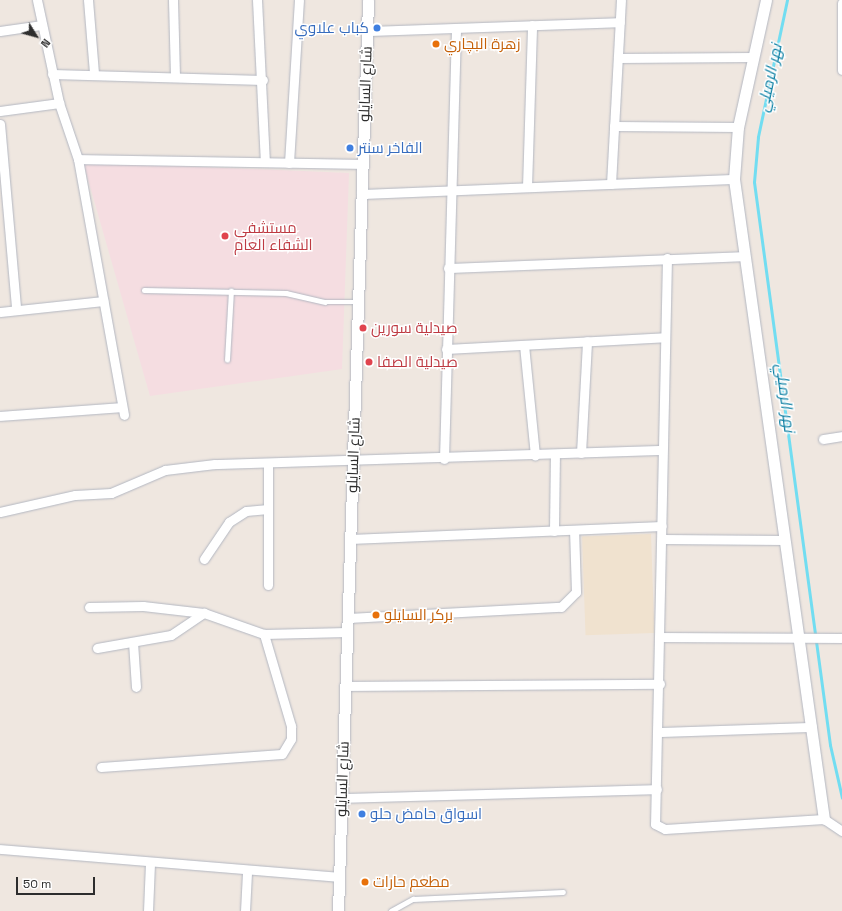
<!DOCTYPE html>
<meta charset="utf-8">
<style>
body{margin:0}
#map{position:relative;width:842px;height:911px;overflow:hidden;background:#efe7e0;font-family:"Space Grotesk",Cairo,sans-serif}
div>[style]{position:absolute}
.education>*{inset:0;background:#f0e2cf;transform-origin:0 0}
.medical>*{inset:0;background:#f5dde1}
.stream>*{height:3px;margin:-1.5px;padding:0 1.5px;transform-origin:1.5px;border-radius:1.5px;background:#72ddf1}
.roads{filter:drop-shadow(0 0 1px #b3b7c1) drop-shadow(0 0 1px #b3b7c1)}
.service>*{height:4.5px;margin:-2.25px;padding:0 2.25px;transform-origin:2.25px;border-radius:2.25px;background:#fff}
.minor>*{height:9px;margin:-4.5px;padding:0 4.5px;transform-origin:4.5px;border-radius:4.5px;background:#fff}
.tertiary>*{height:11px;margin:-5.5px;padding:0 5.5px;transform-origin:5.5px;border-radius:5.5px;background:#fff}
.dots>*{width:11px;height:11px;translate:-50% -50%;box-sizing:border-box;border:2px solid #fff;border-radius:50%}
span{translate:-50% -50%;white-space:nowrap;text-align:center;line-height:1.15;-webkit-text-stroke:3px #fff;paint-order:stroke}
.shop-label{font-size:15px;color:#366cbe}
.right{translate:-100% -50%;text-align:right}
.left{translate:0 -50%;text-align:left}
.food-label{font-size:15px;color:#c56008}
.street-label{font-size:15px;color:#2d2d2d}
.health-label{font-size:15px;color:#be3a42}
.water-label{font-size:16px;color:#0b7fa3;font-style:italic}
.north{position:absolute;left:16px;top:16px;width:40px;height:40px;-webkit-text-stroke:3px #fff;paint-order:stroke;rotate:127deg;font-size:11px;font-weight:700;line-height:16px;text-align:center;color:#2d2d2d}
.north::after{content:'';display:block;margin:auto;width:14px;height:18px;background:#2d2d2d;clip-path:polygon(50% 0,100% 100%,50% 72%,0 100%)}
.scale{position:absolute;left:16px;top:877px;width:79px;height:18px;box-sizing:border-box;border:2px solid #2d2d2d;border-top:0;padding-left:5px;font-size:12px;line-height:14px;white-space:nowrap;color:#2d2d2d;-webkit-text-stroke:3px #fff;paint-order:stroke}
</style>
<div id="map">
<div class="education">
<i style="left:651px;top:534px;width:99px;height:69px;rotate:88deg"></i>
</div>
<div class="medical">
<i style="clip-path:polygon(83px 162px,349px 173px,342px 369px,150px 396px)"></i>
</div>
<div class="stream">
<i style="left:787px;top:0;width:140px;rotate:102deg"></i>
<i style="left:758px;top:137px;width:45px;rotate:95.1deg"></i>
<i style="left:754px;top:182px;width:568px;rotate:82.31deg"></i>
<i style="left:830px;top:745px;width:54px;rotate:77.2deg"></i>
</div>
<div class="roads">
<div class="service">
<i style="left:144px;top:290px;width:142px;rotate:1.2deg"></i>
<i style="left:286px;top:293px;width:40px;rotate:13deg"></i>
<i style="left:325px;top:302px;width:33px"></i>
<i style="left:227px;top:360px;width:69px;rotate:-86.7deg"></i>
<i style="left:391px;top:911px;width:25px;rotate:-29deg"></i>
<i style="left:413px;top:899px;width:150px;rotate:-2.7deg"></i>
</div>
<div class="minor">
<i style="left:37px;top:0;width:105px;rotate:77.9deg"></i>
<i style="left:59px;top:103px;width:59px;rotate:71.3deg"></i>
<i style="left:78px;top:159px;width:260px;rotate:79.8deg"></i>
<i style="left:88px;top:0;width:73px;rotate:85.3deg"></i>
<i style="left:173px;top:0;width:76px;rotate:88.5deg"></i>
<i style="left:257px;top:0;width:162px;rotate:87.2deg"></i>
<i style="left:842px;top:3px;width:67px;rotate:90deg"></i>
<i style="left:0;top:31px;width:41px;rotate:-8.3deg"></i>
<i style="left:367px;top:31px;width:253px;rotate:-2deg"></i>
<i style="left:618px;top:58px;width:135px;rotate:-0.4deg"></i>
<i style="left:52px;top:74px;width:211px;rotate:1.6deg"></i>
<i style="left:0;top:111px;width:60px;rotate:-7.7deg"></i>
<i style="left:0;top:124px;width:185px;rotate:85deg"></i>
<i style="left:614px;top:126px;width:124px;rotate:0.5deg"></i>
<i style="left:78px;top:159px;width:284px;rotate:1deg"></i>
<i style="left:289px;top:163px;width:163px;rotate:-86.5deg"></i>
<i style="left:611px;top:184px;width:184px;rotate:-86.9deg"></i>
<i style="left:527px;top:187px;width:162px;rotate:-88.2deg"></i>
<i style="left:361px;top:194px;width:373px;rotate:-2.3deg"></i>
<i style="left:667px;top:258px;width:566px;rotate:91.21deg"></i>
<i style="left:655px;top:824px;width:11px;rotate:27deg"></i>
<i style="left:665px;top:829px;width:159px;rotate:-3.6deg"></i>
<i style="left:824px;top:819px;width:22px;rotate:34deg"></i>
<i style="left:448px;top:268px;width:295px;rotate:-2.3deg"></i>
<i style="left:0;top:312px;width:104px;rotate:-6.1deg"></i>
<i style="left:524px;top:345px;width:111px;rotate:84.3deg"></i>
<i style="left:446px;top:349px;width:219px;rotate:-3.1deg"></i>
<i style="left:0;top:416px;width:122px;rotate:-4.2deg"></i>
<i style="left:823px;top:439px;width:19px;rotate:-9deg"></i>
<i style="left:581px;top:453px;width:112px;rotate:-86.9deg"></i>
<i style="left:444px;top:459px;width:431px;rotate:-88.4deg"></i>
<i style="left:0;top:512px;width:77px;rotate:-12.8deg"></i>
<i style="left:75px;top:495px;width:36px;rotate:-3deg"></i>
<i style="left:111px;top:493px;width:59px;rotate:-23.1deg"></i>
<i style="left:165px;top:470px;width:50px;rotate:-6.8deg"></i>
<i style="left:215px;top:464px;width:447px;rotate:-1.8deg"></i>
<i style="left:554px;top:531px;width:77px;rotate:-89.3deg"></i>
<i style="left:350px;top:539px;width:312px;rotate:-2.4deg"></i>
<i style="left:662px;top:539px;width:122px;rotate:0.5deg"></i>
<i style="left:204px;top:559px;width:45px;rotate:-56deg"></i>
<i style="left:229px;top:522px;width:20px;rotate:-33deg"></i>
<i style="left:246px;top:511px;width:22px;rotate:-5deg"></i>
<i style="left:268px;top:585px;width:121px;rotate:-90deg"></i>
<i style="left:89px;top:607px;width:54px;rotate:-1.1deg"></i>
<i style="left:143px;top:606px;width:61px;rotate:6.5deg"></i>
<i style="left:204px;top:613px;width:64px;rotate:19.3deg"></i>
<i style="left:264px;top:634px;width:83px;rotate:-1.4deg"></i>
<i style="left:348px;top:618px;width:213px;rotate:-3deg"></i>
<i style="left:561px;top:607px;width:21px;rotate:-45deg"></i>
<i style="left:576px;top:592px;width:62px;rotate:-91.8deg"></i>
<i style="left:661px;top:637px;width:181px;rotate:0.3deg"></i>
<i style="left:133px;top:642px;width:45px;rotate:86.2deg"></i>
<i style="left:97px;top:648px;width:75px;rotate:-10deg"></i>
<i style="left:171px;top:635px;width:40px;rotate:-34deg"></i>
<i style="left:345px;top:686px;width:315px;rotate:-0.4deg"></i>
<i style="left:658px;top:732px;width:154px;rotate:-1.9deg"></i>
<i style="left:101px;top:767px;width:181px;rotate:-4.1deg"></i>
<i style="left:282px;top:754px;width:17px;rotate:-59deg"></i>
<i style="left:291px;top:739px;width:13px;rotate:-90deg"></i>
<i style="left:291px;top:726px;width:96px;rotate:-106.4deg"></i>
<i style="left:342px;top:798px;width:315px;rotate:-1.6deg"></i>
<i style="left:0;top:849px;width:340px;rotate:4.7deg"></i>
<i style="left:148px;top:911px;width:48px;rotate:-87.6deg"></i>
<i style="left:245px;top:911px;width:39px;rotate:-87deg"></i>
</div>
<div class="tertiary">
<i style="left:766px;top:0;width:130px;rotate:102.4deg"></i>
<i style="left:738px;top:127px;width:52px;rotate:94.4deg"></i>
<i style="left:734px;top:179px;width:646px;rotate:82deg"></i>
<i style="left:338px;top:911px;width:911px;rotate:-88.11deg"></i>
</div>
</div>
<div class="dots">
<i style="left:377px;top:28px;background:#3f7fe0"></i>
<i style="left:436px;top:44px;background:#e8710a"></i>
<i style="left:350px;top:148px;background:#3f7fe0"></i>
<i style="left:225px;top:236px;background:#e0444e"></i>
<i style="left:363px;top:328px;background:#e0444e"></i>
<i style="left:369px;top:362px;background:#e0444e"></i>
<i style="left:376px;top:615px;background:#e8710a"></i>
<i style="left:362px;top:814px;background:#3f7fe0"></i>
<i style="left:365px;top:882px;background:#e8710a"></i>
</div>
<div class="shop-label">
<span class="right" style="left:369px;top:28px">كباب علاوي</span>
<span class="left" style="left:358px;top:148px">الفاخر سنتر</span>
<span class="left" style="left:370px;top:814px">اسواق حامض حلو</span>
</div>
<div class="food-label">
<span class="left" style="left:444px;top:44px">زهرة البچاري</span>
<span class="left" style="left:384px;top:615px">بركر السايلو</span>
<span class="left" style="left:373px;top:882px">مطعم حارات</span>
</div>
<div class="street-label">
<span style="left:365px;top:84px;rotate:-88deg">شارع السايلو</span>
<span style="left:353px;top:455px;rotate:-88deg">شارع السايلو</span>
<span style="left:342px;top:779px;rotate:-88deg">شارع السايلو</span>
</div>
<div class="health-label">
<span class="left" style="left:234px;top:236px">مستشفى<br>الشفاء العام</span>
<span class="left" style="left:371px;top:328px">صيدلية سورين</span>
<span class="left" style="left:377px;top:362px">صيدلية الصفا</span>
</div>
<div class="water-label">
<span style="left:770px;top:78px;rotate:-78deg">نهر الرميلي</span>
<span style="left:785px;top:398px;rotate:83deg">نهر الرميلي</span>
</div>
<div class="north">N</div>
<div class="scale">50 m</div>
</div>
